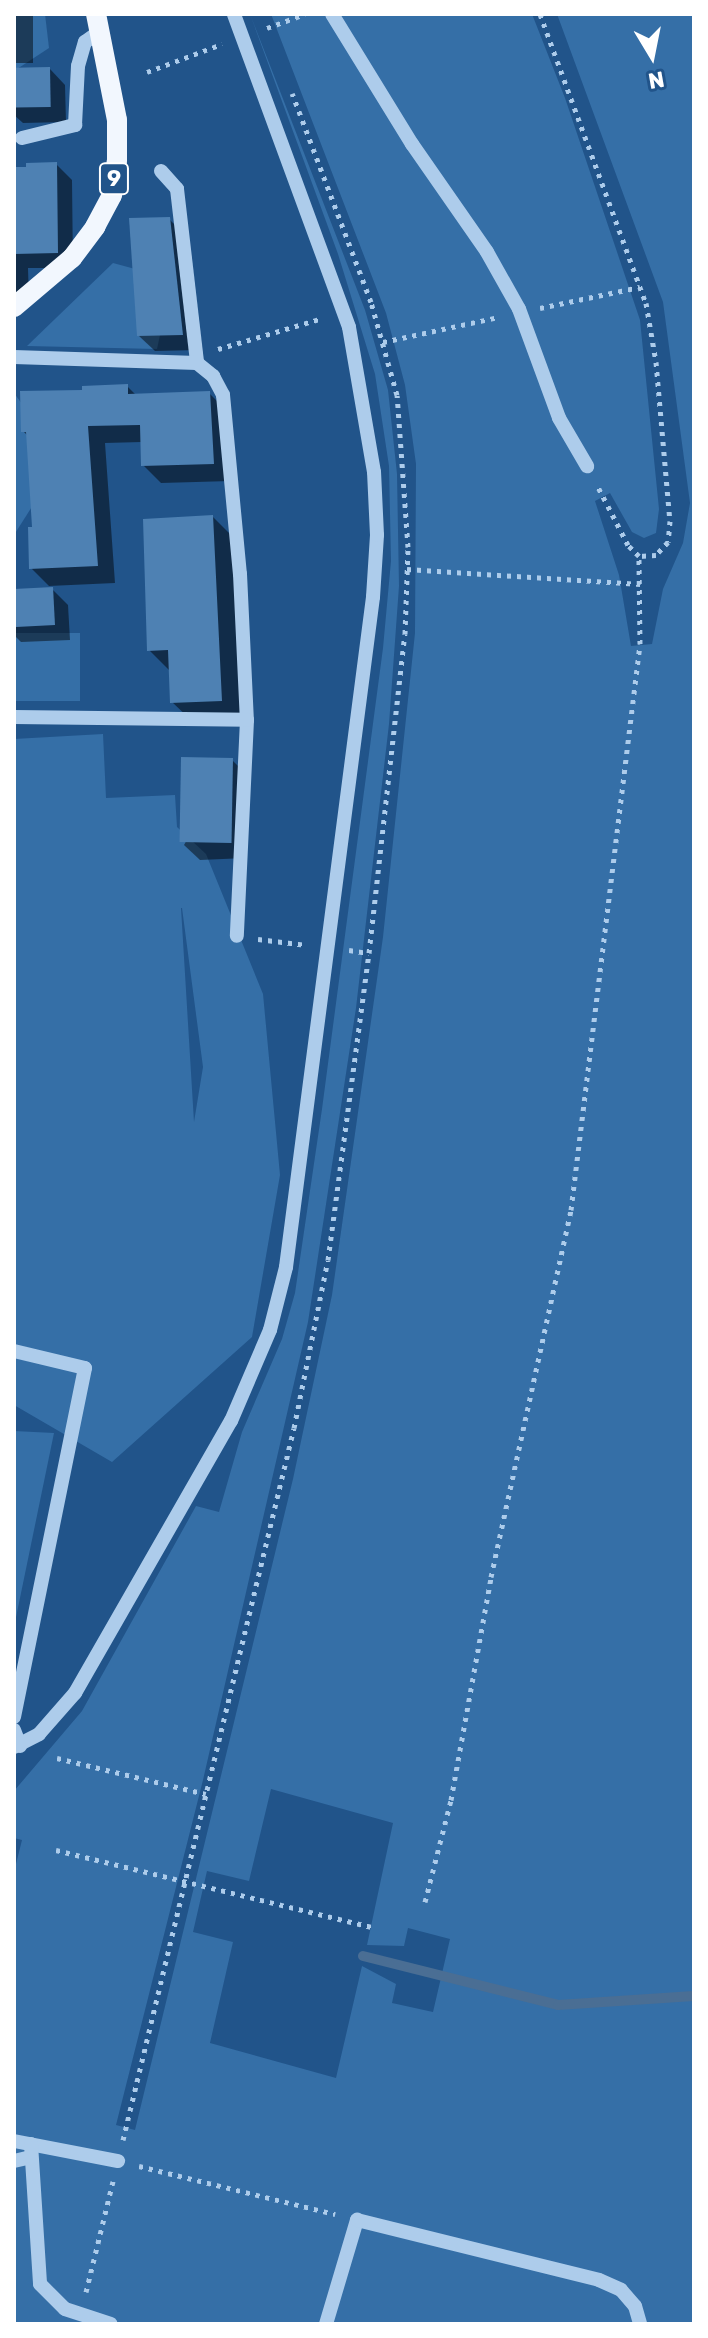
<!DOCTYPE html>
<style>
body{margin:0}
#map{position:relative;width:708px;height:2338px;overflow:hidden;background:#21548a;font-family:Rubik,sans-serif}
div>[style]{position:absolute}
.green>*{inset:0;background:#356fa7;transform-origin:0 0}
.shadow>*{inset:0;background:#0007;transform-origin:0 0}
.stream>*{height:10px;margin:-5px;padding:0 5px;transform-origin:5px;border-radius:5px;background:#4a6e94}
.building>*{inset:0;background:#4e81b3;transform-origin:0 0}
.path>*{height:5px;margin-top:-2.5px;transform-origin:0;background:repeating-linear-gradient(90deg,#adcceb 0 4px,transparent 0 10px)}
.minor>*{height:14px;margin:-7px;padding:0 7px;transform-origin:7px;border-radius:7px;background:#adcceb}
.major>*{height:20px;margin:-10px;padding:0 10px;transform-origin:10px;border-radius:10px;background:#f2f7fe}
span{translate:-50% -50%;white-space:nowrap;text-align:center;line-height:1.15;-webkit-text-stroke:7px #21548a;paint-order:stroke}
.shield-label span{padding:2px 6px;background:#21548a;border:2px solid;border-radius:6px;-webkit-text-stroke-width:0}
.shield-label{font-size:22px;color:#fff;font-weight:700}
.frame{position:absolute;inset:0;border:16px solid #fff;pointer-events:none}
.north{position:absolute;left:612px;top:16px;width:80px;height:80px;-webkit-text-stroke:6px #21548a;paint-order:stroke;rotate:170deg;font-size:22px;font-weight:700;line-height:32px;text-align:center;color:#fff}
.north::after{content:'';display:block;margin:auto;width:28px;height:36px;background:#fff;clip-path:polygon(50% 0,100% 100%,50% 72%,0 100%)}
</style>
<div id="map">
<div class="green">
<i style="clip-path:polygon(14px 14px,45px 14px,49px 48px,14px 71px)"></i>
<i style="clip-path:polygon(evenodd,250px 14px,365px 310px,388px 390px,397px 474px,399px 586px,389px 724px,356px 1008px,308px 1322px,203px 1780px,116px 2125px,135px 2130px,293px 1479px,332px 1295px,383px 937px,415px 633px,416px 464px,405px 385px,386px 313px,271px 14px,532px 14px,565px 98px,640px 320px,659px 509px,656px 533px,644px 538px,632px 532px,610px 493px,595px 501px,619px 575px,631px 646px,652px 644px,663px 589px,683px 543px,690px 503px,663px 302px,557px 14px,694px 14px,694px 2324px,14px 2324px,14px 1872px,22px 1840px,14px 1838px,14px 1791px,82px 1711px,196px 1506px,219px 1512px,242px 1432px,282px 1339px,295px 1293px,322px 1109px,383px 648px,391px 561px,389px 466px,375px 374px,338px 254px,250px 14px,271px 1789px,393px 1823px,367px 1945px,404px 1946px,408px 1928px,450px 1939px,433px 2012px,392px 2003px,396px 1984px,362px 1966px,336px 2078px,210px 2043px,233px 1942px,193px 1932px,207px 1871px,249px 1881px,271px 1789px)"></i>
<i style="clip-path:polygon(113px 263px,172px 279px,157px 349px,27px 346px)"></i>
<i style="clip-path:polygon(14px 393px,28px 412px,40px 494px,14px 535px)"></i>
<i style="left:14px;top:633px;width:66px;height:68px"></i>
<i style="clip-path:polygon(evenodd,103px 734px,106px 798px,175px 795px,177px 827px,206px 854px,263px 994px,280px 1175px,252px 1337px,112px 1462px,14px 1405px,14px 739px,103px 734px,182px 908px,203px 1067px,194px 1122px,181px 908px,182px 908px)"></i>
<i style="clip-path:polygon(14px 1431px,54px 1433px,14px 1627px)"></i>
</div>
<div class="shadow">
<i style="left:14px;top:14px;width:19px;height:49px"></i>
<i style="clip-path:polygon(50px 69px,65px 85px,66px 122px,23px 123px,14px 115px,14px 70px)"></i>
<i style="clip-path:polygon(56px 164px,72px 180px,73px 268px,28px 268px,29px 301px,14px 302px,14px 194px)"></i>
<i style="clip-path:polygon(169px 219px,185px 235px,198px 350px,155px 351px,139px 336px)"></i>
<i style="clip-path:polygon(127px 386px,136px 395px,209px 393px,227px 411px,231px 481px,161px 483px,143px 465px,142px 442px,105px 443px,115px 583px,49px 586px,31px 568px,34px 529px,29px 437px,23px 431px,84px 392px)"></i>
<i style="clip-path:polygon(213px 517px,234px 538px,242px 721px,194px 723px,172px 702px,171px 672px,149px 650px)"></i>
<i style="clip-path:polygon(52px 589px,68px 605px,70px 640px,21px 642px,14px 635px,14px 591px)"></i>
<i style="clip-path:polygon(232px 760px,248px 776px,246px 858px,200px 860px,184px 845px)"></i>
</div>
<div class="stream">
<i style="left:363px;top:1956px;width:201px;rotate:14.1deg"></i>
<i style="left:558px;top:2005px;width:136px;rotate:-3.8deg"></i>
</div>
<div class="building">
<i style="left:50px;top:67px;width:40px;height:36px;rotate:89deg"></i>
<i style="clip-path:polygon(57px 162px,58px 253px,14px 254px,14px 167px,26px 167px,26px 163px)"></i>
<i style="clip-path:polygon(170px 217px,183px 335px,137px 336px,129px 218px)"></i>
<i style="clip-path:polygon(128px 384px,128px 394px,210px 391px,214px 464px,141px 466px,140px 425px,88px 426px,98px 566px,29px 569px,28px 527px,32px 527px,26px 432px,21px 432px,20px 391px,82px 390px,82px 386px)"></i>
<i style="clip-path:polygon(213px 515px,222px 701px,170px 703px,168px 650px,147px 651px,143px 519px)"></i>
<i style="left:53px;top:587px;width:38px;height:39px;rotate:87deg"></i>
<i style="left:233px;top:758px;width:85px;height:52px;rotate:91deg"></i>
</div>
<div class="path">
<i style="left:540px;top:14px;width:308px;rotate:69.9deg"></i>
<i style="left:646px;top:303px;width:60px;rotate:80.4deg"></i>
<i style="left:656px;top:362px;width:160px;rotate:85deg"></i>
<i style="left:670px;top:521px;width:21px;rotate:95deg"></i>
<i style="left:668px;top:542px;width:18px;rotate:133deg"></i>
<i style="left:656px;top:555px;width:17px;rotate:177deg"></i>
<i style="left:639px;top:556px;width:16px;rotate:-135deg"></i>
<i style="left:628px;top:545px;width:68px;rotate:-117.3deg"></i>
<i style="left:267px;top:28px;width:40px;rotate:-20.2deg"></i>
<i style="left:147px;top:72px;width:80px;rotate:-20.5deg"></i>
<i style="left:540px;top:308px;width:102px;rotate:-11.9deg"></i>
<i style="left:383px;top:342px;width:119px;rotate:-12.2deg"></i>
<i style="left:218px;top:349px;width:109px;rotate:-16.4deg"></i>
<i style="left:407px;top:569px;width:234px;rotate:3.7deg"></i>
<i style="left:258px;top:939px;width:49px;rotate:7deg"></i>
<i style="left:349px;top:950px;width:20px;rotate:9deg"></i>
<i style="left:57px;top:1758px;width:153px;rotate:13.6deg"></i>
<i style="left:56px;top:1850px;width:325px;rotate:13.7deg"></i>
<i style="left:425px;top:1902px;width:105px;rotate:-75.7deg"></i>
<i style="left:451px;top:1800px;width:227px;rotate:-79.8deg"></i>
<i style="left:491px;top:1577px;width:376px;rotate:-77.7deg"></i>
<i style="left:571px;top:1210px;width:570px;rotate:-83.05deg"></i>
<i style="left:640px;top:644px;width:88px;rotate:-90.7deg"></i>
<i style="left:123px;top:2140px;width:732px;rotate:-76.5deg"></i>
<i style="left:294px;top:1428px;width:171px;rotate:-78.6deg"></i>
<i style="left:328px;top:1260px;width:310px;rotate:-82.4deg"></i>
<i style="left:369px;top:953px;width:321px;rotate:-83.6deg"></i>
<i style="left:405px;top:634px;width:87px;rotate:-88deg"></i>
<i style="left:408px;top:547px;width:152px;rotate:-94.1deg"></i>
<i style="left:397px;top:395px;width:97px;rotate:-105.6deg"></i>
<i style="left:371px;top:302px;width:223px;rotate:-110.7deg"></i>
<i style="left:139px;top:2166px;width:202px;rotate:13.8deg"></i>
<i style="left:86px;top:2292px;width:114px;rotate:-76.3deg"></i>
</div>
<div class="minor">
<i style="left:332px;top:14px;width:153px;rotate:58.4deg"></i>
<i style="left:412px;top:144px;width:131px;rotate:55.2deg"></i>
<i style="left:487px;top:252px;width:65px;rotate:60.7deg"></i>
<i style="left:519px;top:309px;width:116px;rotate:69.8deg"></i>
<i style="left:559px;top:418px;width:56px;rotate:59.7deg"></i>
<i style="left:22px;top:138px;width:55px;rotate:-13.8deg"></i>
<i style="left:75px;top:125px;width:59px;rotate:-87.1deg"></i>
<i style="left:78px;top:66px;width:25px;rotate:-74deg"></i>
<i style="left:85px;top:42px;width:19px;rotate:-36deg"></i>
<i style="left:161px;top:171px;width:24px;rotate:48deg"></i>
<i style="left:177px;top:189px;width:175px;rotate:83.4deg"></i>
<i style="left:197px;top:363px;width:21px;rotate:39deg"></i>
<i style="left:213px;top:376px;width:21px;rotate:62deg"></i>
<i style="left:223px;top:395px;width:180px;rotate:84.6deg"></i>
<i style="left:240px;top:574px;width:146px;rotate:87.3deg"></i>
<i style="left:247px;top:720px;width:216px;rotate:92.7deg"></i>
<i style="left:14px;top:357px;width:183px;rotate:1.9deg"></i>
<i style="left:14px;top:717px;width:233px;rotate:0.7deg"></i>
<i style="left:14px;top:1351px;width:73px;rotate:13.5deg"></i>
<i style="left:85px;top:1368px;width:356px;rotate:101.5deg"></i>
<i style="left:14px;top:1730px;width:17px;rotate:69deg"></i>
<i style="left:14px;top:1747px;width:28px;rotate:-27deg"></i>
<i style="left:39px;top:1734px;width:55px;rotate:-48.7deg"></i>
<i style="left:75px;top:1693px;width:314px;rotate:-60.2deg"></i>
<i style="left:231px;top:1421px;width:99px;rotate:-66.8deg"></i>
<i style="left:270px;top:1330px;width:65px;rotate:-75.7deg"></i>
<i style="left:286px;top:1267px;width:676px;rotate:-82.6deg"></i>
<i style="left:373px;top:597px;width:62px;rotate:-86.3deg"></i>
<i style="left:377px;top:535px;width:63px;rotate:-92.7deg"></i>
<i style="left:374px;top:472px;width:147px;rotate:-99.8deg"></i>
<i style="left:349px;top:327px;width:333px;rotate:-110.2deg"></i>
<i style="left:14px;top:2141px;width:106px;rotate:10.9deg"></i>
<i style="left:31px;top:2144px;width:140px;rotate:86.3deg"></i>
<i style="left:40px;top:2284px;width:35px;rotate:45deg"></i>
<i style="left:65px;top:2309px;width:48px;rotate:18.1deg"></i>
<i style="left:14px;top:2161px;width:17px;rotate:-13deg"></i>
<i style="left:326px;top:2324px;width:109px;rotate:-73.4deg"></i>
<i style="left:357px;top:2220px;width:249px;rotate:13.9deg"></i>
<i style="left:599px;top:2280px;width:24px;rotate:24deg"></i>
<i style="left:621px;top:2290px;width:21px;rotate:49deg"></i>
<i style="left:635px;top:2306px;width:19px;rotate:74deg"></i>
</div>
<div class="major">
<i style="left:14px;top:307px;width:76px;rotate:-40.2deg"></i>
<i style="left:72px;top:258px;width:39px;rotate:-53deg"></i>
<i style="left:95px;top:227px;width:36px;rotate:-62deg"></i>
<i style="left:112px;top:195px;width:34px;rotate:-82deg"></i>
<i style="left:117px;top:161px;width:41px;rotate:-90deg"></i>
<i style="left:117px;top:120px;width:108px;rotate:-101.2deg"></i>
</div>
<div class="shield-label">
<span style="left:114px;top:179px">9</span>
</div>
<div class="frame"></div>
<div class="north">N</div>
</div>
